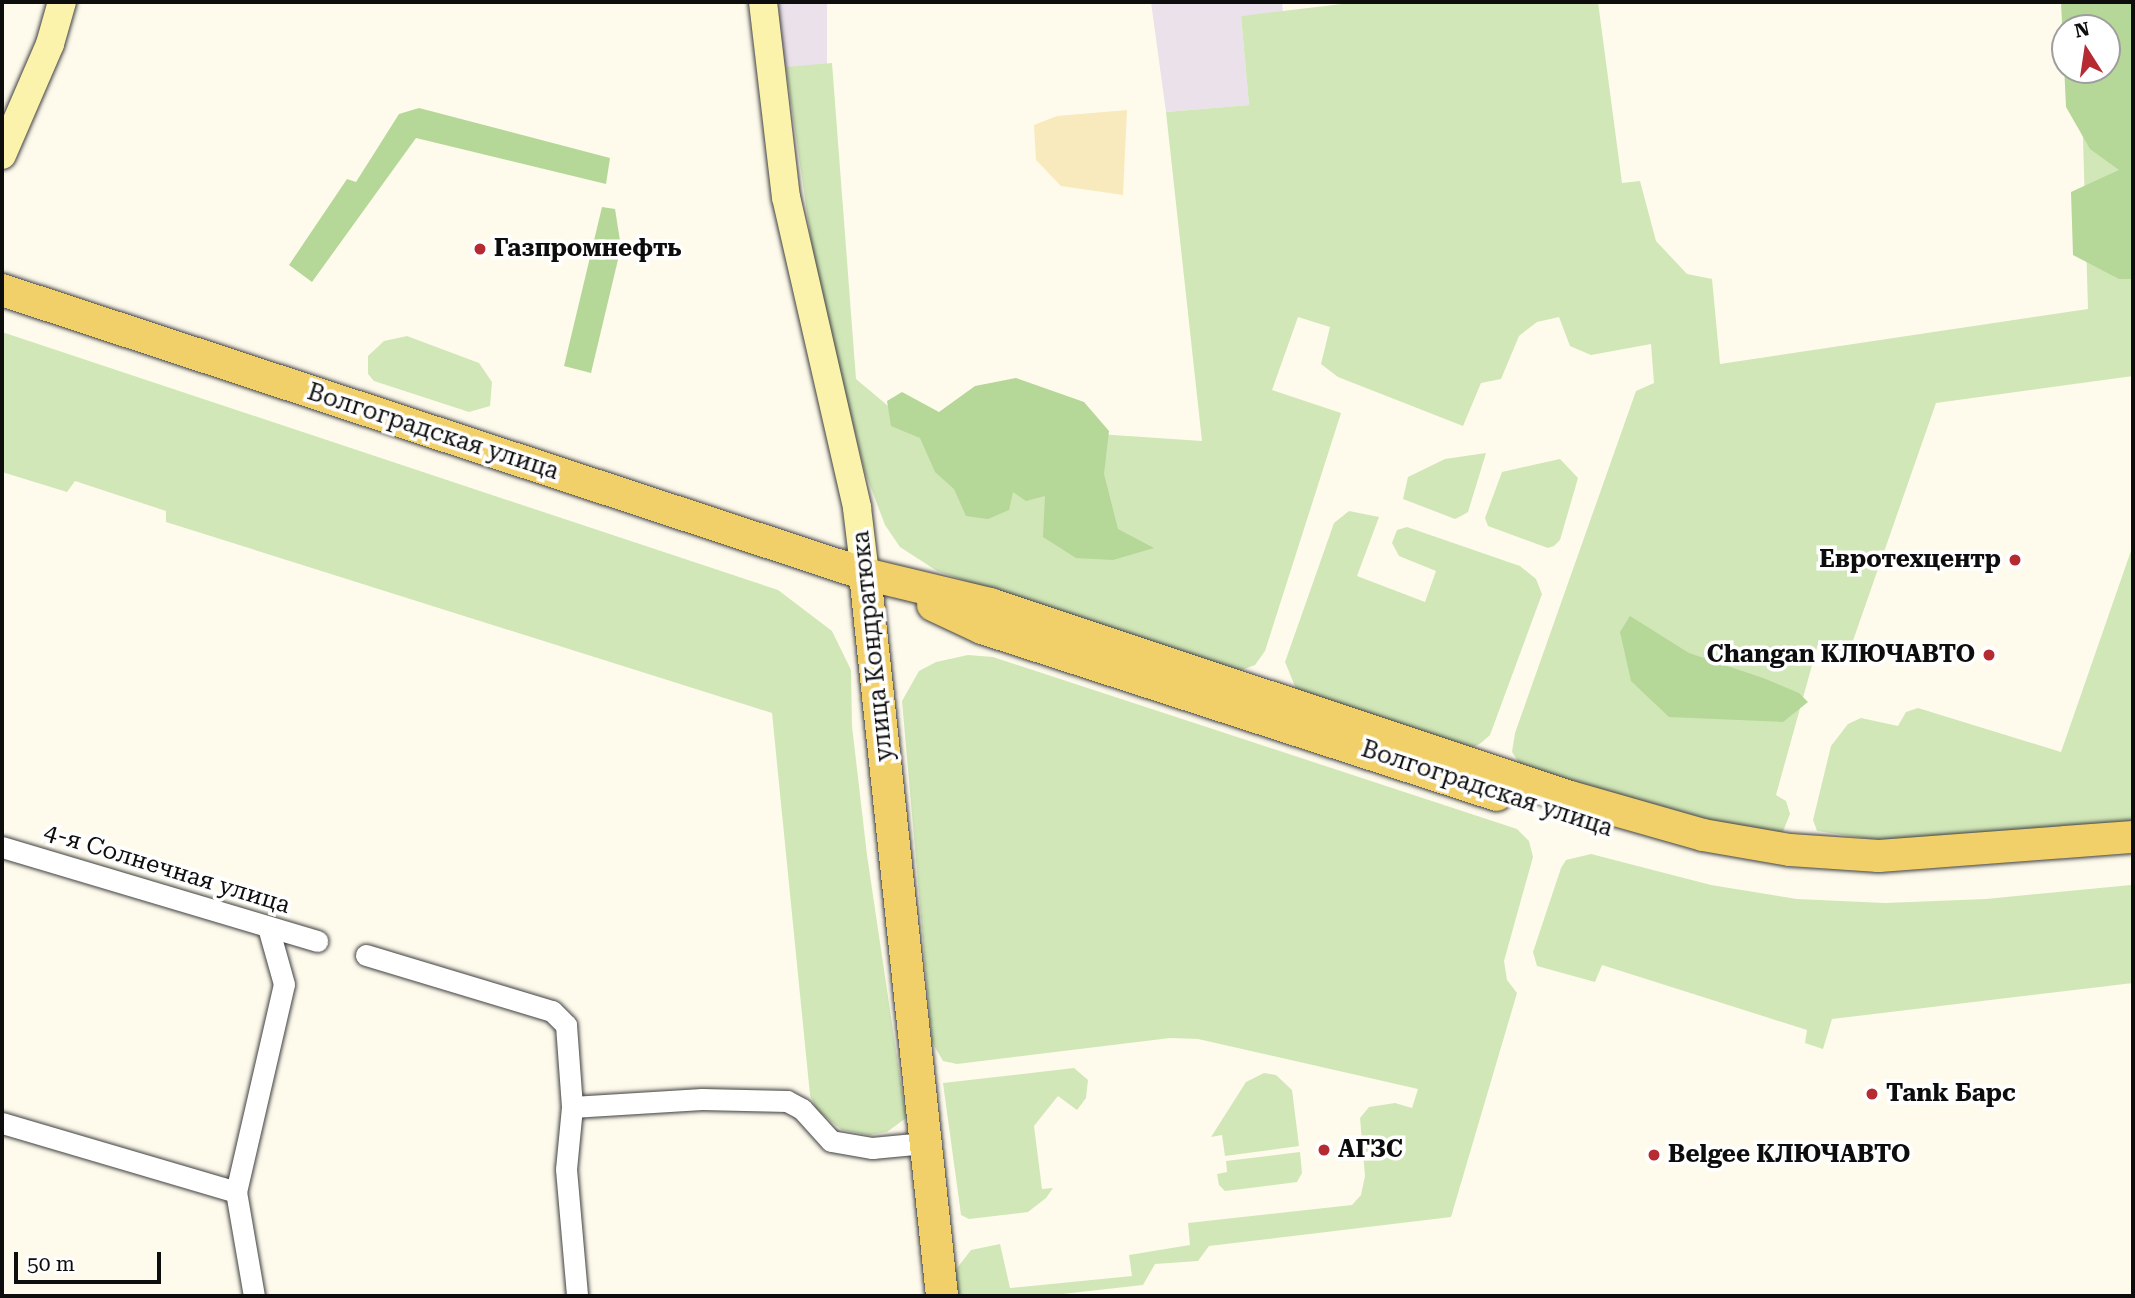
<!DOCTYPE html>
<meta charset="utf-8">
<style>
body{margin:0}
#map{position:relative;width:2135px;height:1298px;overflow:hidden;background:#fefbed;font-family:"Roboto Serif",serif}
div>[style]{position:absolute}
.industrial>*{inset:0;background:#eae1eb;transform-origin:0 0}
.green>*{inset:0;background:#d1e7b8}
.forest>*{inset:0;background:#b5d798}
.sand>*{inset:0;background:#f8eabc}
.roads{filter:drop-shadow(0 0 2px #404040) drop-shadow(0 0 2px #404040)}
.street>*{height:21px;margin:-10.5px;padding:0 10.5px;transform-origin:10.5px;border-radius:10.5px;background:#fff}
.secondary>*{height:28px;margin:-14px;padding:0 14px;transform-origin:14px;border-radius:14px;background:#fbf2ab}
.primary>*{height:32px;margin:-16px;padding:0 16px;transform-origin:16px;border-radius:16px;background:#f2d069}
.dots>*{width:19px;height:19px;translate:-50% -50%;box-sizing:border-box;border:4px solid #fff;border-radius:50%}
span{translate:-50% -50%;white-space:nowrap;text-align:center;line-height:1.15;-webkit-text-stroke:7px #fff;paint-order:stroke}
.poi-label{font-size:24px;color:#0d0d0d;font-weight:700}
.left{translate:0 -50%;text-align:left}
.right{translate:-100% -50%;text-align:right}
.street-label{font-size:24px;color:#0d0d0d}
.frame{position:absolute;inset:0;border:4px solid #0d0d0d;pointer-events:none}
.north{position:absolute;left:2051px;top:14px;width:70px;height:70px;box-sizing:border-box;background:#fff;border:2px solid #9e9e9e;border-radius:50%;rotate:348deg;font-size:19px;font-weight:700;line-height:28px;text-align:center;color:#0d0d0d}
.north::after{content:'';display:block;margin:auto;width:24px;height:32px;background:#b62b32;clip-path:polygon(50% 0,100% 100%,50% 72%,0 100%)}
.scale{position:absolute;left:14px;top:1252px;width:147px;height:32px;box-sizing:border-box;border:4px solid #0d0d0d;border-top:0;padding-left:9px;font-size:21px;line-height:24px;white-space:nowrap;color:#0d0d0d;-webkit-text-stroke:5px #fff;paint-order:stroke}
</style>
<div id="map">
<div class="industrial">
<i style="left:779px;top:2px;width:48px;height:65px"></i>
<i style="clip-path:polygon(1151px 2px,1282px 2px,1283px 13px,1241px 16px,1249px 105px,1166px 112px)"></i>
</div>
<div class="green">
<i style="clip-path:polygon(1359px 2px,1598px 2px,1622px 183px,1640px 181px,1656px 241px,1687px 274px,1712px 279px,1720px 364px,2088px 309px,2081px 70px,2133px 91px,2133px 376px,1936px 403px,1848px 655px,1819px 640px,1776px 795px,1786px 801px,1790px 814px,1782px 834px,1771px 837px,1522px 767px,1512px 752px,1515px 733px,1636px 391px,1654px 383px,1651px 344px,1591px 355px,1570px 346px,1559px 317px,1537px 322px,1519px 336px,1501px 379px,1481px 383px,1463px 426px,1338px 377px,1321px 364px,1330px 327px,1298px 317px,1272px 390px,1341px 413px,1265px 651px,1255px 665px,1234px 673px,937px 571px,900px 547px,885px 525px,865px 472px,817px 282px,786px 67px,832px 63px,856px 379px,906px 421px,1202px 441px,1166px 112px,1249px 105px,1241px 16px)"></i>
<i style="clip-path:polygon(2px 332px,778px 590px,832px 631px,851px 670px,852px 726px,867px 855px,906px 1118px,887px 1132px,869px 1135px,842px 1130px,817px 1110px,810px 1095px,772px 713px,166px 522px,166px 511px,75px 481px,67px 492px,2px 472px)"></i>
<i style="clip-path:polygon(407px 336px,479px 363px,492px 382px,490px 406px,469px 412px,374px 381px,368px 374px,368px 356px,384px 341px)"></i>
<i style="clip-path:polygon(1486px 453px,1468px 512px,1461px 516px,1455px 519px,1403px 499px,1408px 477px,1445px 459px)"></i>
<i style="clip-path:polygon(1560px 459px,1578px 478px,1560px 540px,1554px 546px,1548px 548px,1488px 526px,1485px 518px,1502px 472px)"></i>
<i style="clip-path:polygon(1349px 511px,1379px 517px,1357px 576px,1425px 602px,1436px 571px,1399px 556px,1392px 543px,1397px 530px,1407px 527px,1520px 566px,1536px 579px,1542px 594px,1490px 735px,1481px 743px,1472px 748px,1297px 691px,1285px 662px,1334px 523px)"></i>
<i style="clip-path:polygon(2133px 545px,2133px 824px,1892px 842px,1817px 831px,1813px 820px,1831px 746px,1848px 724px,1861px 718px,1898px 726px,1906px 712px,1918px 708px,2061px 752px)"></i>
<i style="clip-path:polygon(968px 655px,993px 657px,1228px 734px,1517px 829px,1529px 841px,1533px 857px,1504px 961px,1507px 980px,1517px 993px,1451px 1217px,1209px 1246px,1198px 1261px,1155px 1264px,1143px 1285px,1044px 1296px,957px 1296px,954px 1272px,971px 1250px,1000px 1244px,1010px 1288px,1132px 1276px,1129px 1255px,1190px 1245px,1188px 1223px,1352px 1205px,1361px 1195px,1365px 1176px,1360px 1118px,1369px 1107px,1395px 1103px,1412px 1108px,1418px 1089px,1198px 1039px,1170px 1038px,957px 1064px,943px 1061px,932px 1042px,902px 701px,919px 671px,936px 662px)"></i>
<i style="clip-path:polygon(1591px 854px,1711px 885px,1797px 899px,1885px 903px,1986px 899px,2131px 885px,2133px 983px,1832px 1019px,1823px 1049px,1805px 1043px,1807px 1030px,1602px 965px,1595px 982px,1537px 966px,1533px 952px,1561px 868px,1566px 860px)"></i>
<i style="clip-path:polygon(1074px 1068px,1088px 1080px,1086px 1098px,1077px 1110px,1058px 1096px,1034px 1126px,1042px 1189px,1053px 1188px,1046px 1198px,1028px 1212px,969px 1219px,961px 1215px,943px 1083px)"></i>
<i style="clip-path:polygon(1264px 1073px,1276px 1075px,1292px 1090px,1299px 1146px,1225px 1156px,1222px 1135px,1211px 1137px,1246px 1082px)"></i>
<i style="clip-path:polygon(1300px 1152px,1302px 1173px,1297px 1182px,1225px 1191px,1219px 1185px,1217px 1174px,1227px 1172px,1226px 1161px)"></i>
</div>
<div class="forest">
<i style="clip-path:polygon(evenodd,2061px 2px,2133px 2px,2133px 279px,2119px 279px,2073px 255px,2071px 192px,2119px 170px,2090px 149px,2066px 107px,2061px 2px,2065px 28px,2107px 28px,2107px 70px,2065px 70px,2065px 28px)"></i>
<i style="clip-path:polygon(419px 108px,610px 158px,606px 184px,416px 138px,312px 282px,289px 265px,347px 179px,356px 182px,399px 114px)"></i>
<i style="clip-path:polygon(602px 207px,615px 209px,621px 247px,591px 373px,564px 366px)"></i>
<i style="clip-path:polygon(1016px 378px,1084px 402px,1109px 431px,1104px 474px,1118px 529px,1154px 548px,1113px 560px,1076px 558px,1043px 537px,1045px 496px,1026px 501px,1013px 492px,1009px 510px,988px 519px,966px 516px,954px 489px,935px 472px,920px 438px,891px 426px,887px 401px,902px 392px,939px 412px,975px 386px)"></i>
<i style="clip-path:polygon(1630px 616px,1689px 653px,1763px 678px,1799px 693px,1808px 702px,1783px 722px,1669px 717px,1631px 681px,1620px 632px)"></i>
</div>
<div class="sand">
<i style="clip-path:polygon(1127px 110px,1123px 195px,1061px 186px,1036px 160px,1034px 125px,1057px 116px)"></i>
</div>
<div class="roads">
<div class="street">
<i style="left:2px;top:847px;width:329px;rotate:16.6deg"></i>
<i style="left:366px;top:955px;width:194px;rotate:16.8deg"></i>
<i style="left:552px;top:1011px;width:20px;rotate:45deg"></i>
<i style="left:566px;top:1025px;width:82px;rotate:85.8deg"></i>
<i style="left:572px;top:1107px;width:62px;rotate:95.5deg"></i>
<i style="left:566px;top:1169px;width:127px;rotate:85deg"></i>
<i style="left:572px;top:1107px;width:130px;rotate:-3.5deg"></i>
<i style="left:702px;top:1099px;width:85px;rotate:1.3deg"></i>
<i style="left:787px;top:1101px;width:17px;rotate:28deg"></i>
<i style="left:802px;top:1109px;width:43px;rotate:47.8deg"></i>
<i style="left:831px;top:1141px;width:42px;rotate:9.7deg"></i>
<i style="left:872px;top:1148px;width:53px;rotate:-5.4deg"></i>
<i style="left:2px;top:1123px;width:244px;rotate:16.4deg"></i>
<i style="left:254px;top:1296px;width:106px;rotate:-99.8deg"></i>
<i style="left:236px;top:1192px;width:213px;rotate:-77deg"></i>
<i style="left:284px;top:984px;width:59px;rotate:-105.7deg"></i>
</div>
<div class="secondary">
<i style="left:763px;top:2px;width:196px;rotate:83.3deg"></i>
<i style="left:786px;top:197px;width:319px;rotate:77.1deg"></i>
<i style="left:857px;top:508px;width:66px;rotate:83.1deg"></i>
<i style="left:2px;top:155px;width:121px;rotate:-66.6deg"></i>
<i style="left:50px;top:44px;width:44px;rotate:-74.1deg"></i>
</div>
<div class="primary">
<i style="left:2px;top:290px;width:909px;rotate:18.22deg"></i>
<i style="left:865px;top:574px;width:129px;rotate:13.5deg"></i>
<i style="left:990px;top:604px;width:611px;rotate:18.41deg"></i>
<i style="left:1570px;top:797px;width:138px;rotate:15.9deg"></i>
<i style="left:1703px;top:835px;width:88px;rotate:9.8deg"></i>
<i style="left:1790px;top:850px;width:89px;rotate:3.9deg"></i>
<i style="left:1879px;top:856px;width:255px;rotate:-4.3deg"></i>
<i style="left:865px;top:574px;width:726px;rotate:83.91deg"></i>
<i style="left:933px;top:605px;width:54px;rotate:25.1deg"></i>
<i style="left:982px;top:628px;width:541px;rotate:17.97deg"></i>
</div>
</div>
<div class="dots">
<i style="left:480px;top:249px;background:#b62b32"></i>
<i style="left:2015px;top:560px;background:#b62b32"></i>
<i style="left:1989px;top:655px;background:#b62b32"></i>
<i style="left:1872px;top:1094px;background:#b62b32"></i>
<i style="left:1324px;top:1150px;background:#b62b32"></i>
<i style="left:1654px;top:1155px;background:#b62b32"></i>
</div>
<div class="poi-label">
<span class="left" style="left:494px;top:249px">Газпромнефть</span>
<span class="right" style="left:2001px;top:560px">Евротехцентр</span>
<span class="right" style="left:1975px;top:655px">Changan КЛЮЧАВТО</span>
<span class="left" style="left:1886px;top:1094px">Tank Барс</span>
<span class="left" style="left:1338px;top:1150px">АГЗС</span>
<span class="left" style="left:1668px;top:1155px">Belgee КЛЮЧАВТО</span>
</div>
<div class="street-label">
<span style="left:433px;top:432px;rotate:18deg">Волгоградская улица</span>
<span style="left:873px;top:646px;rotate:-96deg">улица Кондратюка</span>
<span style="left:1487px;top:789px;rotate:18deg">Волгоградская улица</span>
<span style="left:167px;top:869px;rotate:17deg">4-я Солнечная улица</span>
</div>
<div class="frame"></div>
<div class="north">N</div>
<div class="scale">50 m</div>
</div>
